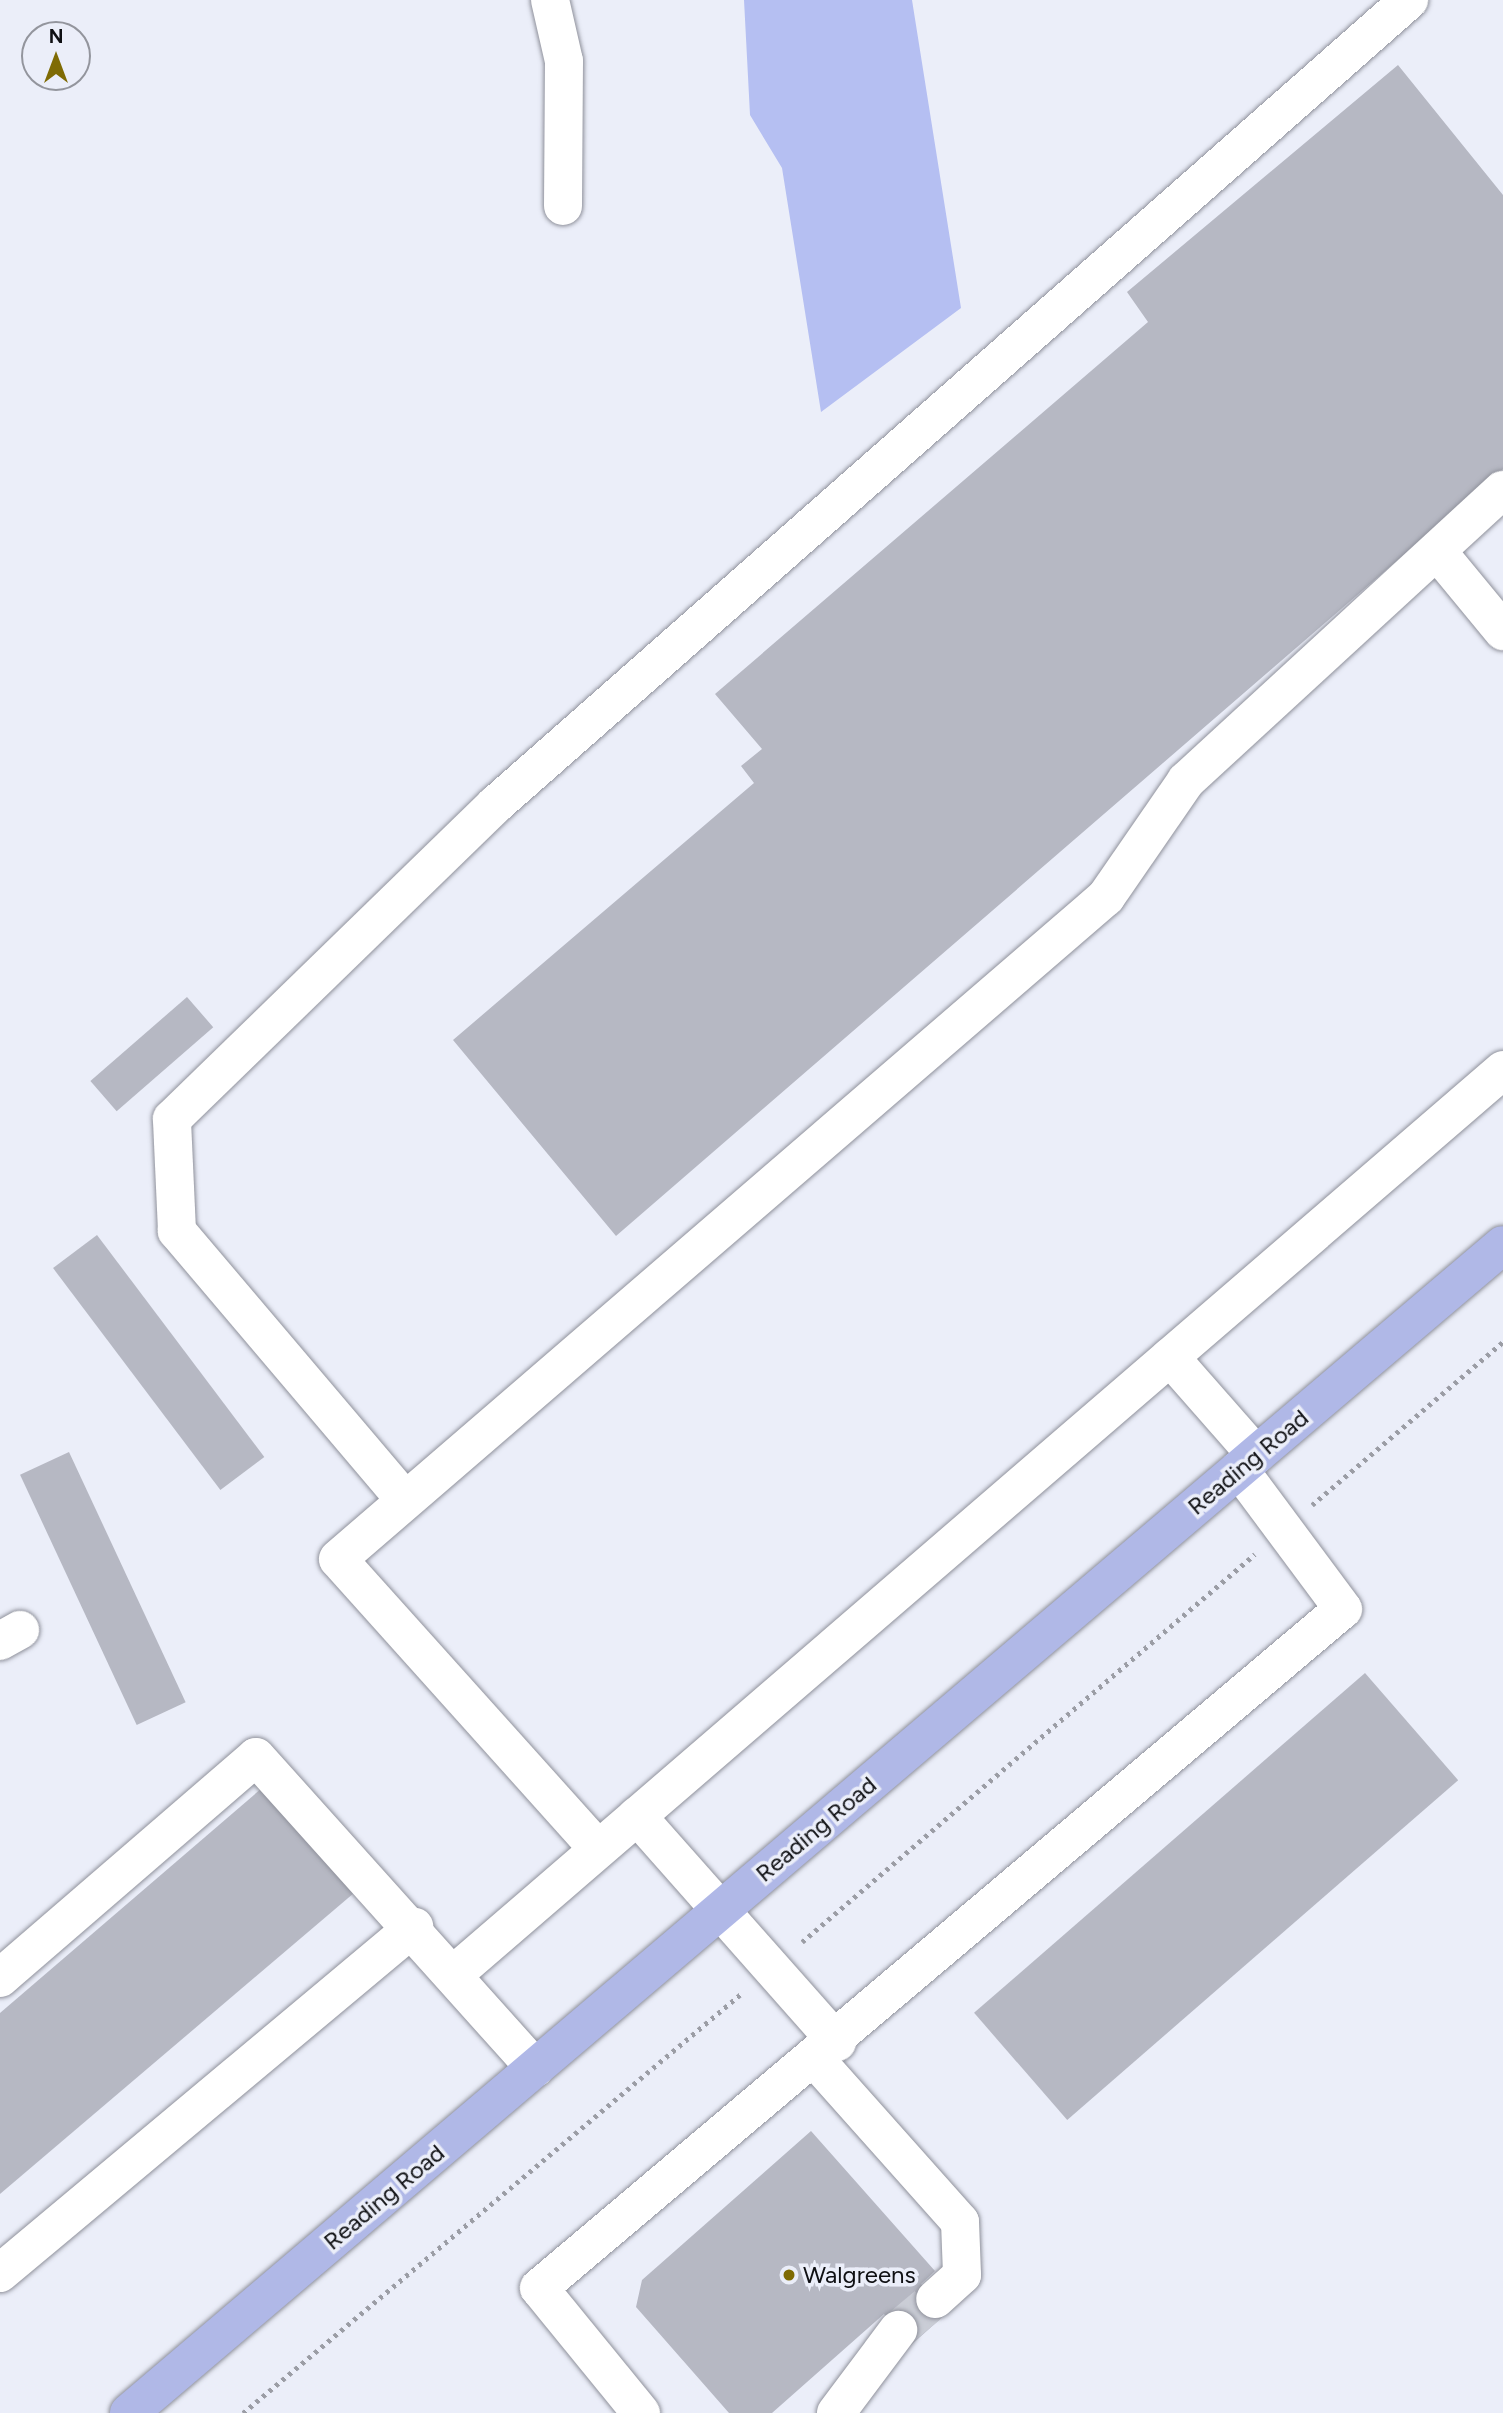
<!DOCTYPE html>
<style>
body{margin:0}
#map{position:relative;width:1503px;height:2413px;overflow:hidden;background:#ebeef9;font-family:Figtree,sans-serif}
div>[style]{position:absolute}
.green>*{inset:0;background:#b5bff2}
.building>*{inset:0;background:#b6b8c3;transform-origin:0 0}
.minor-tunnel>*{height:38px;margin-top:-19px;transform-origin:0;background:repeating-linear-gradient(90deg,#cacdd6 0 38px,transparent 0 57px)}
.path>*{height:4.5px;margin-top:-2.25px;transform-origin:0;background:repeating-linear-gradient(90deg,#9b9da5 0 3.5px,transparent 0 8.5px)}
.roads{filter:drop-shadow(0 0 2px #8f919b) drop-shadow(0 0 2px #8f919b)}
.minor>*{height:38px;margin:-19px;padding:0 19px;transform-origin:19px;border-radius:19px;background:#fff}
.major>*{height:38px;margin:-19px;padding:0 19px;transform-origin:19px;border-radius:19px;background:#b0b8e7}
.dots>*{width:19px;height:19px;translate:-50% -50%;box-sizing:border-box;border:4px solid #ebeef9;border-radius:50%}
span{translate:-50% -50%;white-space:nowrap;text-align:center;line-height:1.15;-webkit-text-stroke:7px #ebeef9;paint-order:stroke}
.street-label{font-size:24px;color:#0f1013}
.poi-label{font-size:24px;color:#0f1013}
.left{translate:0 -50%;text-align:left}
.north{position:absolute;left:21px;top:21px;width:70px;height:70px;box-sizing:border-box;background:#ebeef9;border:2px solid #93959d;border-radius:50%;rotate:0deg;font-size:19px;font-weight:700;line-height:28px;text-align:center;color:#0f1013}
.north::after{content:'';display:block;margin:auto;width:24px;height:32px;background:#7f6b04;clip-path:polygon(50% 0,100% 100%,50% 72%,0 100%)}
</style>
<div id="map">
<div class="green">
<i style="clip-path:polygon(744px 0,912px 0,961px 308px,821px 412px,782px 168px,750px 115px)"></i>
</div>
<div class="building">
<i style="clip-path:polygon(1398px 65px,1503px 195px,1503px 469px,616px 1236px,453px 1040px,754px 783px,741px 766px,762px 749px,715px 694px,1148px 322px,1127px 292px)"></i>
<i style="left:187px;top:997px;width:40px;height:128px;rotate:49deg"></i>
<i style="left:97px;top:1235px;width:278px;height:55px;rotate:53deg"></i>
<i style="left:69px;top:1452px;width:276px;height:54px;rotate:65deg"></i>
<i style="left:1365px;top:1673px;width:142px;height:518px;rotate:49deg"></i>
<i style="clip-path:polygon(262px 1788px,354px 1893px,0 2194px,0 2013px)"></i>
<i style="clip-path:polygon(811px 2131px,935px 2271px,921px 2284px,947px 2313px,911px 2345px,884px 2314px,772px 2413px,729px 2413px,636px 2307px,642px 2280px)"></i>
</div>
<div class="minor-tunnel">
<i style="left:898px;top:2330px;width:48px;rotate:-40deg"></i>
</div>
<div class="path">
<i style="left:1312px;top:1505px;width:251px;rotate:-40.5deg"></i>
<i style="left:802px;top:1942px;width:596px;rotate:-40.58deg"></i>
<i style="left:243px;top:2413px;width:652px;rotate:-40.09deg"></i>
</div>
<div class="roads">
<div class="minor">
<i style="left:550px;top:0;width:63px;rotate:77.1deg"></i>
<i style="left:564px;top:61px;width:145px;rotate:90.4deg"></i>
<i style="left:1437px;top:551px;width:104px;rotate:50.5deg"></i>
<i style="left:1170px;top:1357px;width:130px;rotate:48.7deg"></i>
<i style="left:405px;top:1500px;width:353px;rotate:-130.3deg"></i>
<i style="left:177px;top:1231px;width:112px;rotate:-92.6deg"></i>
<i style="left:172px;top:1119px;width:450px;rotate:-44.2deg"></i>
<i style="left:495px;top:805px;width:1218px;rotate:-41.37deg"></i>
<i style="left:0;top:1641px;width:23px;rotate:-29deg"></i>
<i style="left:637px;top:1816px;width:302px;rotate:48.5deg"></i>
<i style="left:598px;top:1849px;width:389px;rotate:-131.9deg"></i>
<i style="left:338px;top:1559px;width:1014px;rotate:-40.76deg"></i>
<i style="left:1106px;top:897px;width:141px;rotate:-55.4deg"></i>
<i style="left:1186px;top:781px;width:430px;rotate:-42.6deg"></i>
<i style="left:454px;top:1974px;width:1385px;rotate:-40.75deg"></i>
<i style="left:0;top:1978px;width:338px;rotate:-40.8deg"></i>
<i style="left:256px;top:1757px;width:418px;rotate:48.1deg"></i>
<i style="left:815px;top:2059px;width:218px;rotate:48.3deg"></i>
<i style="left:960px;top:2222px;width:53px;rotate:87.8deg"></i>
<i style="left:962px;top:2275px;width:36px;rotate:138deg"></i>
<i style="left:0;top:2273px;width:540px;rotate:-39.89deg"></i>
<i style="left:641px;top:2413px;width:161px;rotate:-129.2deg"></i>
<i style="left:539px;top:2288px;width:1052px;rotate:-40.18deg"></i>
<i style="left:1343px;top:1609px;width:174px;rotate:-126.6deg"></i>
<i style="left:836px;top:2413px;width:104px;rotate:-53.2deg"></i>
</div>
<div class="major">
<i style="left:129px;top:2413px;width:1803px;rotate:-40.37deg"></i>
</div>
</div>
<div class="dots">
<i style="left:789px;top:2275px;background:#7f6b04"></i>
</div>
<div class="street-label">
<span style="left:1248px;top:1462px;rotate:-40deg">Reading Road</span>
<span style="left:816px;top:1829px;rotate:-40deg">Reading Road</span>
<span style="left:384px;top:2197px;rotate:-40deg">Reading Road</span>
</div>
<div class="poi-label">
<span class="left" style="left:803px;top:2275px">Walgreens</span>
</div>
<div class="north">N</div>
</div>
